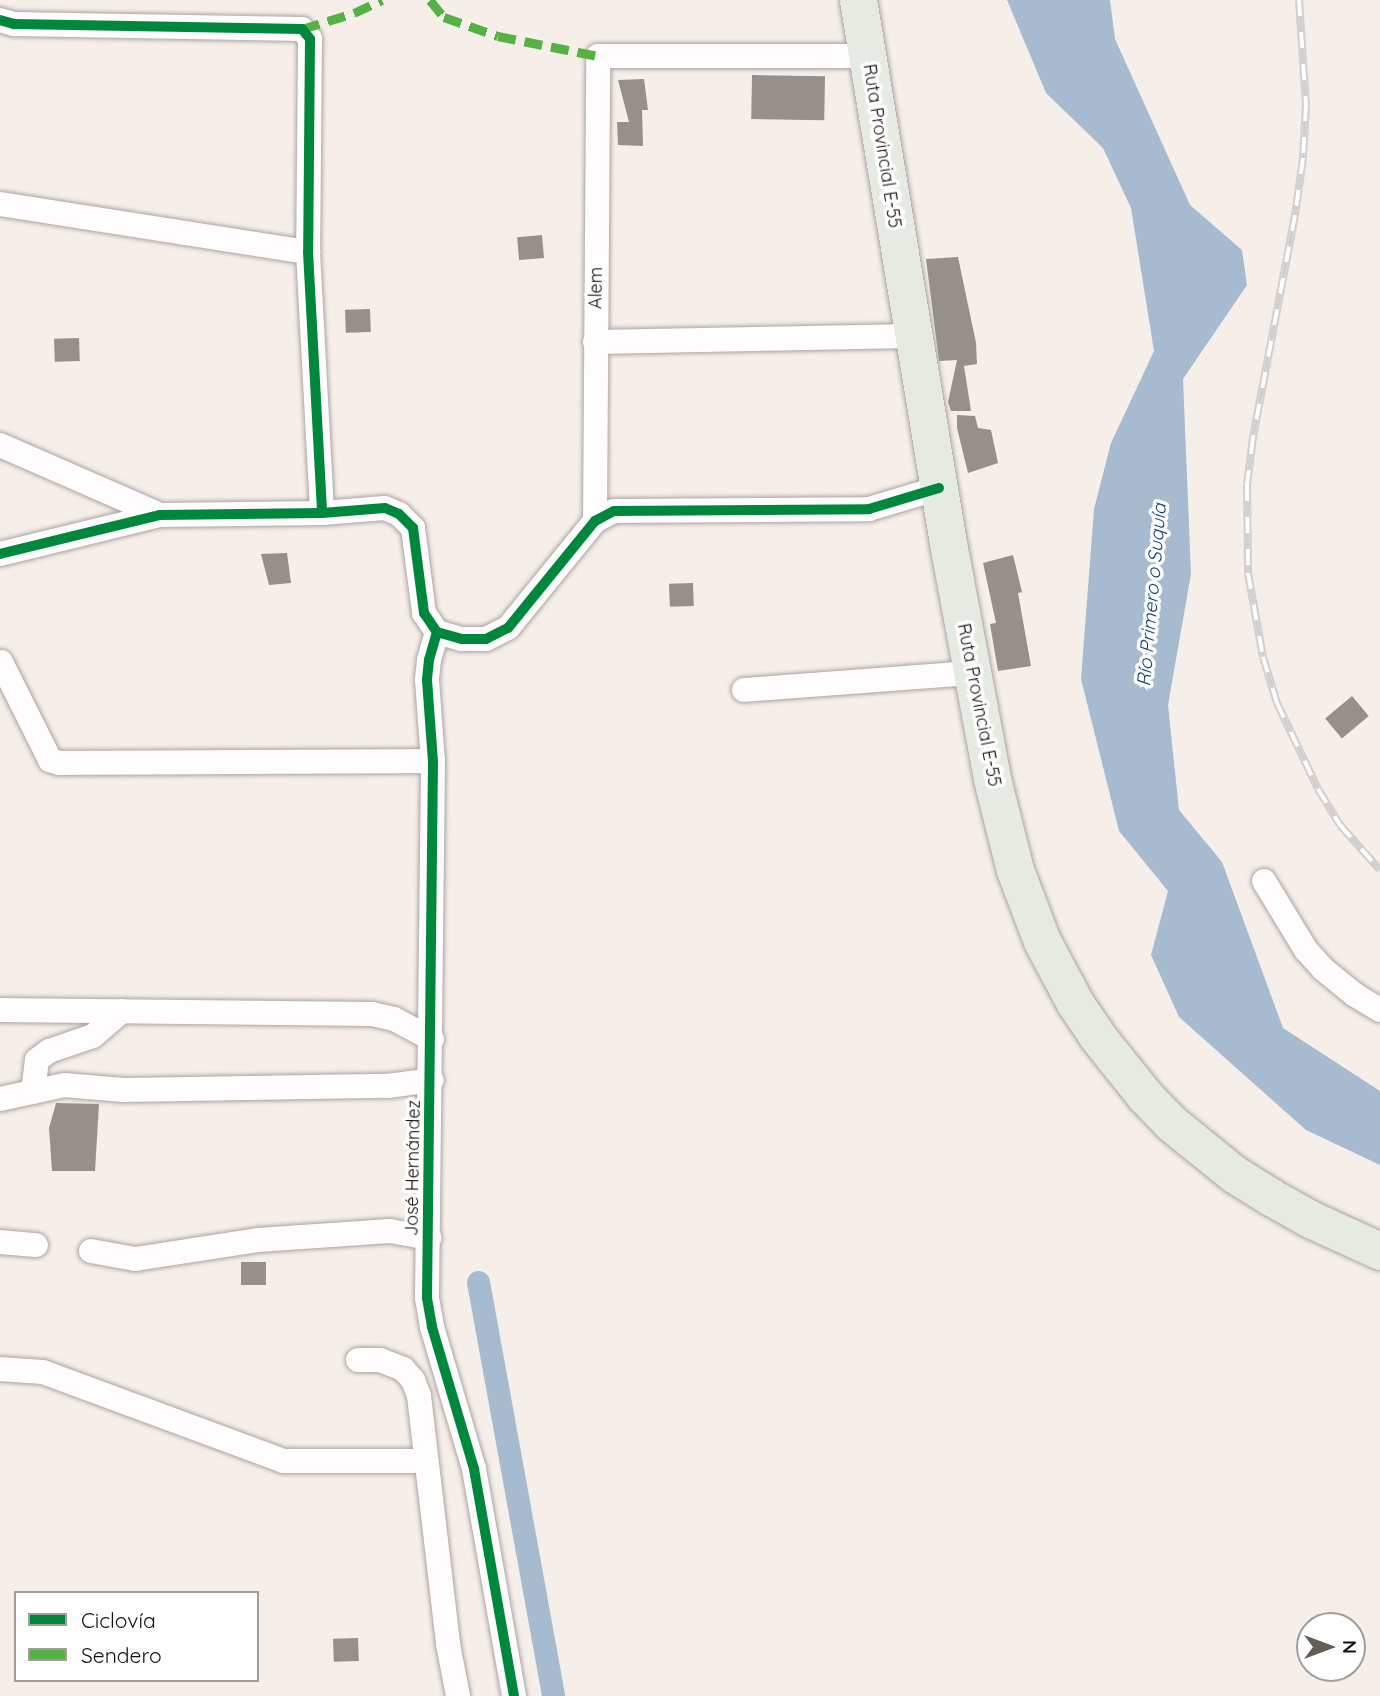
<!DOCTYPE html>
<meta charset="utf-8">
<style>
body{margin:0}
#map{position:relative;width:1380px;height:1696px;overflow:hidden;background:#f6eee9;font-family:Quicksand,sans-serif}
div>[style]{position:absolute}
.water>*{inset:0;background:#a6bad0}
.canal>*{height:23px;margin:-11.5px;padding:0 11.5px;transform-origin:11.5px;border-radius:11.5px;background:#a6bad0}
.building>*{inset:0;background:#96908d;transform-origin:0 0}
.roads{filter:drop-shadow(0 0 2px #aaa4a0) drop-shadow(0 0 2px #aaa4a0)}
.street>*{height:24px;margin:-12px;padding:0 12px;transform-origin:12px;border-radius:12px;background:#fefcfc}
.primary>*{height:37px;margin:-18.5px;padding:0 18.5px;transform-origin:18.5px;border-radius:18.5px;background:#e5ebe2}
.rail>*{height:8px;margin-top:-4px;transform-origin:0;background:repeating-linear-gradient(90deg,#fdfdfd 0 16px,#d2d0cf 0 32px);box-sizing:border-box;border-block:2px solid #d2d0cf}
.quiet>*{height:9px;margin-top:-4.5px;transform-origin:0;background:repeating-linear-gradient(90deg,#55b144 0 18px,transparent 0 27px)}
.cycleway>*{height:10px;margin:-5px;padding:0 5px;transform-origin:5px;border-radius:5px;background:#00873e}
span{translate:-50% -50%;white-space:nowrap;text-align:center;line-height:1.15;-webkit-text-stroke:7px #fdfdfd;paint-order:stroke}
.street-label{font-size:18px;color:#15100d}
.water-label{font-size:19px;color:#14426f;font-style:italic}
.legend{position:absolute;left:14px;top:1591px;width:245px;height:91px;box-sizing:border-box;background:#fdfdfd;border:2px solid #a09e9d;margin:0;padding:9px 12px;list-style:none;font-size:21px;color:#15100d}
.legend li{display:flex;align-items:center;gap:14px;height:35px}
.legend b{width:35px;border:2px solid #a09e9d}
.north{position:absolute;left:1296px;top:1612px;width:70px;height:70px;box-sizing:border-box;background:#fdfdfd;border:2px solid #a09e9d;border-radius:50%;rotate:90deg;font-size:19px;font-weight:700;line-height:28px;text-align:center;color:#15100d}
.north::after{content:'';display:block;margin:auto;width:24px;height:32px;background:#645e5a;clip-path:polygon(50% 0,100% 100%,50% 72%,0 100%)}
</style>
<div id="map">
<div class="water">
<i style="clip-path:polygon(1007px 0,1110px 0,1115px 39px,1190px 205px,1242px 250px,1247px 285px,1183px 379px,1191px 574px,1168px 705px,1179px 810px,1222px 862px,1283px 1028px,1380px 1091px,1380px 1165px,1306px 1130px,1179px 1017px,1151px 955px,1168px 891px,1119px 831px,1081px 679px,1094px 509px,1111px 443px,1154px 351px,1131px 208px,1103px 148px,1046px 93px)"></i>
</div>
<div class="canal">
<i style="left:478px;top:1282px;width:421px;rotate:79.7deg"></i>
</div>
<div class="building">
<i style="left:752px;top:75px;width:73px;height:44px;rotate:1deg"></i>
<i style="clip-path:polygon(644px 79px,648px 110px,642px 110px,643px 146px,618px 145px,617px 122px,629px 122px,618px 80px)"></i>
<i style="left:542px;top:235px;width:23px;height:25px;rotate:85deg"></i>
<i style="clip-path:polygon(958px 257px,976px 343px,977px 364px,964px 366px,971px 411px,951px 411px,948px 402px,957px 360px,939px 361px,926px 259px)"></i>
<i style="left:370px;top:309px;width:23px;height:25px;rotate:88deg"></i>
<i style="left:79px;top:338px;width:23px;height:25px;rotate:88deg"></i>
<i style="clip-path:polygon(957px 415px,975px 416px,978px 428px,991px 430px,998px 463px,968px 473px,957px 428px)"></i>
<i style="clip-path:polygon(287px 553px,291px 583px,269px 585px,261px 554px)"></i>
<i style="clip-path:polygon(1013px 555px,1022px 592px,1018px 593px,1031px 666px,998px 671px,990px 624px,996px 623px,983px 563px)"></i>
<i style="left:693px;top:583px;width:23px;height:24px;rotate:88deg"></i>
<i style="left:1352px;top:696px;width:26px;height:35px;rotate:50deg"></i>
<i style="clip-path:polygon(56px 1103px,99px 1104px,95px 1171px,52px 1171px,49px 1128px)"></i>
<i style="left:266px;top:1262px;width:23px;height:25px;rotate:90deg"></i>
<i style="left:358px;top:1638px;width:23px;height:25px;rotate:88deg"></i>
</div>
<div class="roads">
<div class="street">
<i style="left:0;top:20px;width:15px;rotate:16deg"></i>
<i style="left:14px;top:24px;width:288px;rotate:1deg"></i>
<i style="left:302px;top:29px;width:13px;rotate:51deg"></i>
<i style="left:310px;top:39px;width:213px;rotate:90.5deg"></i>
<i style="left:308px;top:252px;width:261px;rotate:86.9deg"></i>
<i style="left:0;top:204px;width:312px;rotate:8.9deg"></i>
<i style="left:595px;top:342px;width:318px;rotate:-1.1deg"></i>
<i style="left:0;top:445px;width:175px;rotate:23.6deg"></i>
<i style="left:595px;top:521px;width:465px;rotate:-89.6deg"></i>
<i style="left:598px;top:56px;width:269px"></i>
<i style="left:0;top:554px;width:165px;rotate:-13.7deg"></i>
<i style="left:160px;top:515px;width:162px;rotate:-0.7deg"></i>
<i style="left:322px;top:513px;width:63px;rotate:-4.5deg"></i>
<i style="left:385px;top:508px;width:15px;rotate:23deg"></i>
<i style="left:399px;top:514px;width:20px;rotate:45deg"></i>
<i style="left:413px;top:528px;width:86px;rotate:82.6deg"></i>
<i style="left:424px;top:613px;width:23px;rotate:56deg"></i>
<i style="left:437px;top:632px;width:26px;rotate:16deg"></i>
<i style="left:462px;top:639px;width:24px"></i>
<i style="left:486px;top:639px;width:25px;rotate:-27deg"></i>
<i style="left:508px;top:628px;width:138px;rotate:-50.9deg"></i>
<i style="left:595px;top:521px;width:21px;rotate:-28deg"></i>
<i style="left:614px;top:511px;width:255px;rotate:-0.4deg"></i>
<i style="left:869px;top:509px;width:73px;rotate:-16.7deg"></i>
<i style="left:437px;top:632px;width:29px;rotate:106deg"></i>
<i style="left:429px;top:660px;width:20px;rotate:96deg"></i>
<i style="left:427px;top:680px;width:81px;rotate:85.8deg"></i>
<i style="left:433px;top:761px;width:537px;rotate:90.64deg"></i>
<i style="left:427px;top:1298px;width:29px;rotate:80deg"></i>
<i style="left:432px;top:1327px;width:148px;rotate:73.5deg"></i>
<i style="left:474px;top:1469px;width:230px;rotate:80deg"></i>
<i style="left:1px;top:662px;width:110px;rotate:63.4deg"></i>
<i style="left:50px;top:760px;width:10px;rotate:17deg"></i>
<i style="left:60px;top:763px;width:373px;rotate:-0.3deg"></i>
<i style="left:744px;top:690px;width:229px;rotate:-4.3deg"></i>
<i style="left:1264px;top:881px;width:81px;rotate:58.7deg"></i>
<i style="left:1306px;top:950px;width:25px;rotate:48deg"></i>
<i style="left:1323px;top:969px;width:41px;rotate:39.1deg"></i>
<i style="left:1355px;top:995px;width:29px;rotate:31deg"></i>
<i style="left:0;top:1010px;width:372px;rotate:0.6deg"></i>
<i style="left:372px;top:1014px;width:23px;rotate:13deg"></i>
<i style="left:394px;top:1019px;width:43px;rotate:27.8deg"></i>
<i style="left:33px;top:1092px;width:32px;rotate:-83deg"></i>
<i style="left:37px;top:1060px;width:15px;rotate:-37deg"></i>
<i style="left:49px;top:1051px;width:46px;rotate:-18.8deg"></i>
<i style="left:93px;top:1036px;width:38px;rotate:-41deg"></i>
<i style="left:0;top:1099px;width:66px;rotate:-12.3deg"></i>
<i style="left:64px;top:1085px;width:60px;rotate:4.8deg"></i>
<i style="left:124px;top:1090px;width:264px;rotate:-0.9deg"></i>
<i style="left:388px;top:1086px;width:44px;rotate:-7.8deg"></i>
<i style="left:0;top:1242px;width:36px;rotate:5deg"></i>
<i style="left:91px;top:1251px;width:45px;rotate:10.3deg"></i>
<i style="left:135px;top:1259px;width:124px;rotate:-8.8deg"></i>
<i style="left:258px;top:1240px;width:132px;rotate:-3.9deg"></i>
<i style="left:390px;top:1231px;width:40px;rotate:10deg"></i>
<i style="left:358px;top:1360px;width:22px"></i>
<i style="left:380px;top:1360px;width:25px;rotate:21deg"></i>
<i style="left:403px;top:1369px;width:15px;rotate:48deg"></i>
<i style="left:413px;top:1380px;width:17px;rotate:69deg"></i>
<i style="left:419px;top:1396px;width:250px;rotate:83.3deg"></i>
<i style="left:448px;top:1644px;width:53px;rotate:79.1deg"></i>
<i style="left:0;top:1369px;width:43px;rotate:4deg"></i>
<i style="left:43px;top:1372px;width:256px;rotate:20.3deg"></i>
<i style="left:283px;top:1461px;width:141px"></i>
</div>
<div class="primary">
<i style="left:858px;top:0;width:550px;rotate:80.59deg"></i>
<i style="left:948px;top:543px;width:240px;rotate:79.4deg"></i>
<i style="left:992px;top:779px;width:94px;rotate:75.8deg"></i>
<i style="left:1015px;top:870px;width:76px;rotate:69.2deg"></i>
<i style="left:1042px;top:941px;width:70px;rotate:62deg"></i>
<i style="left:1075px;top:1003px;width:40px;rotate:56deg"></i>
<i style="left:1097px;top:1036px;width:77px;rotate:51.3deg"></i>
<i style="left:1145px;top:1096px;width:37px;rotate:46deg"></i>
<i style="left:1171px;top:1123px;width:81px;rotate:39deg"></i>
<i style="left:1234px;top:1174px;width:44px;rotate:31.9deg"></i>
<i style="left:1271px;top:1197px;width:45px;rotate:29.4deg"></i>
<i style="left:1310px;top:1219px;width:77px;rotate:24.6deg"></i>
</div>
</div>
<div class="rail">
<i style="left:1299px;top:0;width:105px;rotate:86.2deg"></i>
<i style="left:1306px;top:105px;width:53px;rotate:93.2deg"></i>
<i style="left:1303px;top:158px;width:58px;rotate:98deg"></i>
<i style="left:1295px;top:215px;width:227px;rotate:100.7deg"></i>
<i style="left:1253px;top:438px;width:47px;rotate:97.3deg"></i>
<i style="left:1247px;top:485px;width:88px;rotate:89.3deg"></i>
<i style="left:1248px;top:573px;width:85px;rotate:79.9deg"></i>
<i style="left:1263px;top:657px;width:48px;rotate:73.1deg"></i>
<i style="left:1277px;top:703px;width:95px;rotate:64.5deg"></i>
<i style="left:1318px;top:789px;width:42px;rotate:58.6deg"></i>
<i style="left:1340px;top:825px;width:60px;rotate:48.4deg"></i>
</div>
<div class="quiet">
<i style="left:430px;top:0;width:22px;rotate:51deg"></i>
<i style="left:444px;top:17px;width:57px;rotate:19.4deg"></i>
<i style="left:498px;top:36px;width:102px;rotate:11.3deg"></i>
<i style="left:302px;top:29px;width:54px;rotate:-17.1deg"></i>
<i style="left:354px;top:13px;width:31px;rotate:-25deg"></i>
</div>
<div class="cycleway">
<i style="left:0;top:20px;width:15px;rotate:16deg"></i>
<i style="left:14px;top:24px;width:288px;rotate:1deg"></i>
<i style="left:302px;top:29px;width:13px;rotate:51deg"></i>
<i style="left:310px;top:39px;width:213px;rotate:90.5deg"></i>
<i style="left:308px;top:252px;width:261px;rotate:86.9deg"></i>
<i style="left:0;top:554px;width:165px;rotate:-13.7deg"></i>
<i style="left:160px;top:515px;width:162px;rotate:-0.7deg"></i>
<i style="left:322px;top:513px;width:63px;rotate:-4.5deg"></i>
<i style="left:385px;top:508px;width:15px;rotate:23deg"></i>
<i style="left:399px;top:514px;width:20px;rotate:45deg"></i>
<i style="left:413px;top:528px;width:86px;rotate:82.6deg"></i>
<i style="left:424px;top:613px;width:23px;rotate:56deg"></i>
<i style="left:437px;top:632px;width:26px;rotate:16deg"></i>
<i style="left:462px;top:639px;width:24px"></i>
<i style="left:486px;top:639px;width:25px;rotate:-27deg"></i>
<i style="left:508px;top:628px;width:138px;rotate:-50.9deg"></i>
<i style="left:595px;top:521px;width:21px;rotate:-28deg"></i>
<i style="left:614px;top:511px;width:255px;rotate:-0.4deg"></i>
<i style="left:869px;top:509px;width:73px;rotate:-16.7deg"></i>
<i style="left:437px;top:632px;width:29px;rotate:106deg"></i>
<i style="left:429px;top:660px;width:20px;rotate:96deg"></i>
<i style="left:427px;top:680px;width:81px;rotate:85.8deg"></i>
<i style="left:433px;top:761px;width:537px;rotate:90.64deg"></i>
<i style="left:427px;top:1298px;width:29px;rotate:80deg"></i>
<i style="left:432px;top:1327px;width:148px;rotate:73.5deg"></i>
<i style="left:474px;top:1469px;width:230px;rotate:80deg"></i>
</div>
<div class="street-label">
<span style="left:882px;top:146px;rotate:81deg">Ruta Provincial E-55</span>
<span style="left:596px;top:288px;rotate:-89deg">Alem</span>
<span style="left:979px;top:705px;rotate:79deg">Ruta Provincial E-55</span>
<span style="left:413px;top:1168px;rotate:-89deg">José Hernández</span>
</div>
<div class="water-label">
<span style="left:1152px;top:595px;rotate:-85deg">Río Primero o Suquía</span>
</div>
<ul class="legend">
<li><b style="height:9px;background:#00873e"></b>Ciclovía</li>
<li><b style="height:9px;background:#55b144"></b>Sendero</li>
</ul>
<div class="north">N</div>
</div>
